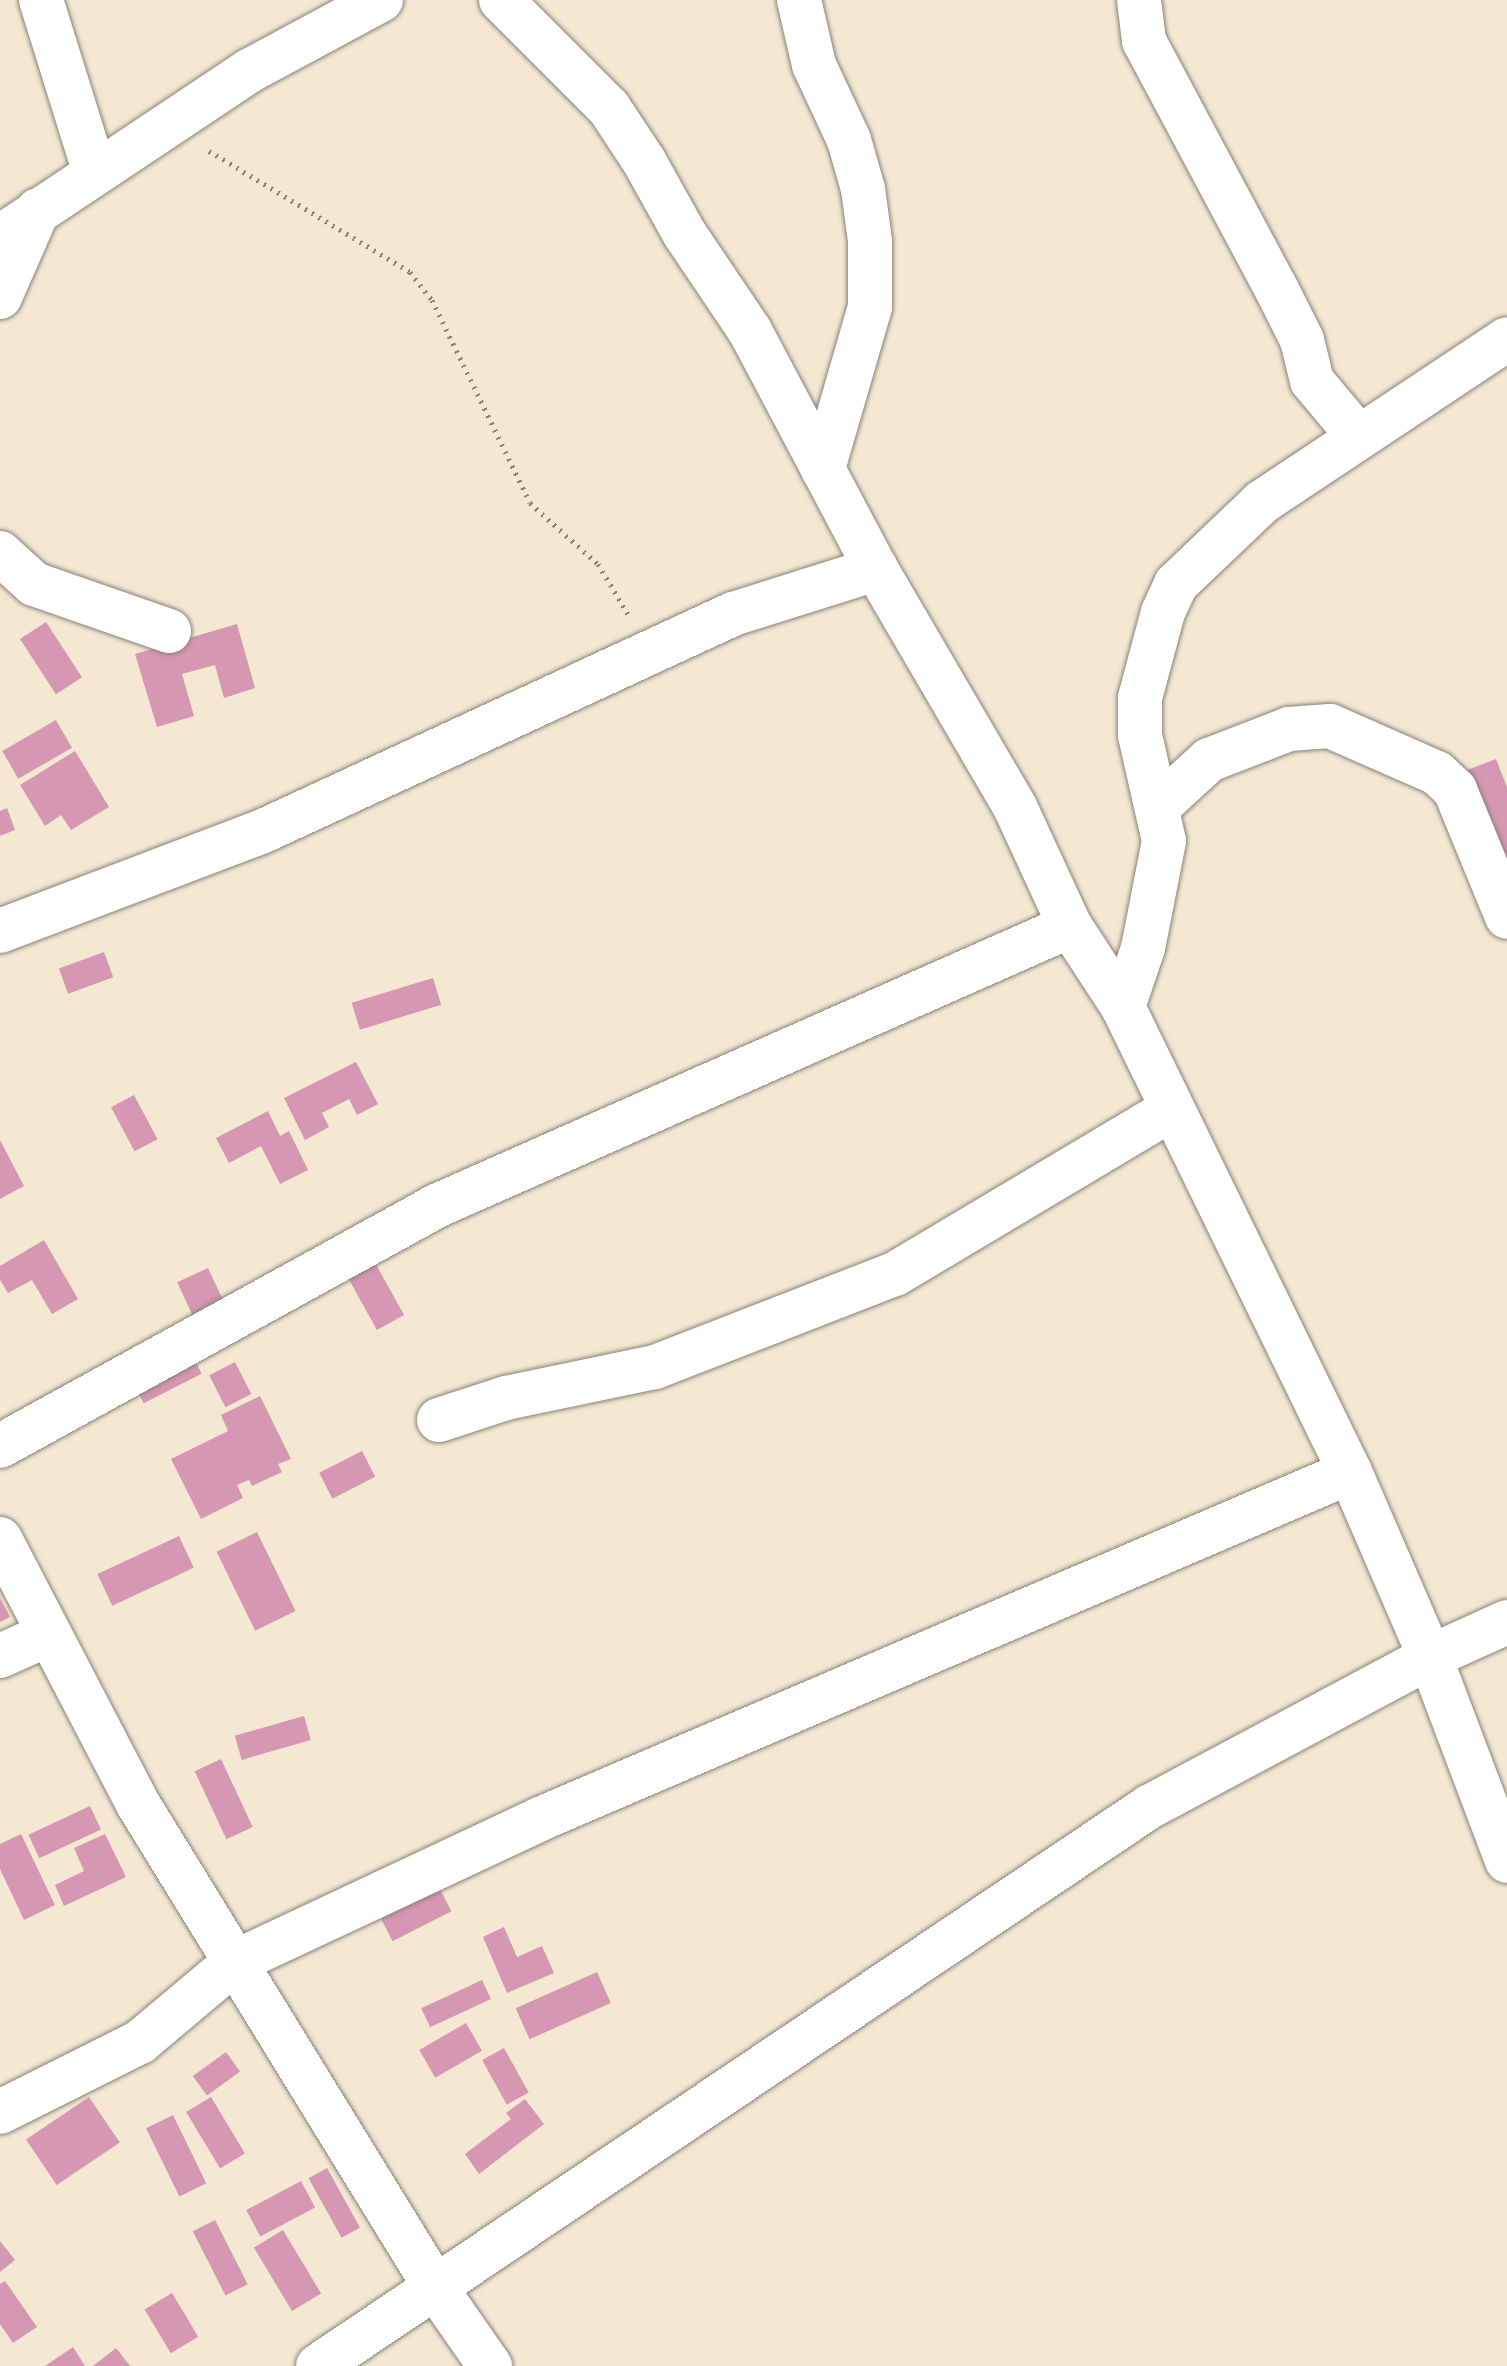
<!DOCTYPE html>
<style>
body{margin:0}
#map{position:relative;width:1507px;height:2366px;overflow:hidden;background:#f4e8d3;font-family:"IM FELL DW Pica",serif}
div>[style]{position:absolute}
.building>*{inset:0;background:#d597b2;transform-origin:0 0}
.path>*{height:5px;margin-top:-2.5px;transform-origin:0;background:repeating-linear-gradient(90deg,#888278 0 2px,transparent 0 8px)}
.roads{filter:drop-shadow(0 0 2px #888278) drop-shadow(0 0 2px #888278)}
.minor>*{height:44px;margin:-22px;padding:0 22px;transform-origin:22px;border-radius:22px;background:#fff}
span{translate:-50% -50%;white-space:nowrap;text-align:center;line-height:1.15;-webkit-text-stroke:6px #f7f3e8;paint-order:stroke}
</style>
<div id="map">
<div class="building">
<i style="left:46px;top:622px;width:66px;height:31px;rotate:57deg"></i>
<i style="clip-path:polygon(237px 624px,255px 688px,224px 698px,215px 665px,182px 674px,194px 716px,157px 727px,135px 654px)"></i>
<i style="left:56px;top:720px;width:32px;height:62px;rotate:60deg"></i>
<i style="clip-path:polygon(75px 751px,109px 807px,71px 830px,61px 815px,45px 826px,20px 785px)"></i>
<i style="clip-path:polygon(1496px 759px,1507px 787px,1507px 863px,1462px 772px)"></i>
<i style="clip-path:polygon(7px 808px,15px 830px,0 836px,0 811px)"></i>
<i style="left:104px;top:952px;width:27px;height:48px;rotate:70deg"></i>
<i style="left:433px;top:978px;width:28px;height:85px;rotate:73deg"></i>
<i style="clip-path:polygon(356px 1062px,378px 1104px,357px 1115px,349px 1099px,322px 1113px,329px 1127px,305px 1140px,284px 1098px)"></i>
<i style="left:134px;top:1095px;width:50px;height:26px;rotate:62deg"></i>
<i style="clip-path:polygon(268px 1111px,280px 1136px,289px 1131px,308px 1170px,280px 1184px,261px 1146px,229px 1163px,216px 1138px)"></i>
<i style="clip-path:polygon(0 1140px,24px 1186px,0 1199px)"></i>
<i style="clip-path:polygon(44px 1240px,78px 1299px,52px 1314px,32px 1280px,8px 1293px,0 1280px,0 1266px)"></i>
<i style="left:373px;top:1259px;width:64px;height:31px;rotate:61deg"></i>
<i style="left:208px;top:1268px;width:47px;height:34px;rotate:65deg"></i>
<i style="left:188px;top:1347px;width:30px;height:65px;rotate:63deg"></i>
<i style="left:235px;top:1362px;width:36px;height:29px;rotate:63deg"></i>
<i style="clip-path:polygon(260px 1396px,291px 1459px,278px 1464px,282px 1472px,252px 1486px,249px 1480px,237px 1485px,243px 1498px,201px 1519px,171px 1459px,228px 1431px,221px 1415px)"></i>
<i style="left:362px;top:1451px;width:29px;height:48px;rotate:63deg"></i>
<i style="left:257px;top:1532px;width:88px;height:45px;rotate:64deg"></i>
<i style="left:179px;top:1536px;width:35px;height:90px;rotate:65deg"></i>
<i style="clip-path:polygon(0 1598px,10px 1617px,0 1622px)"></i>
<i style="left:304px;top:1716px;width:25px;height:72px;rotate:74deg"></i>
<i style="left:221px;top:1759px;width:75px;height:29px;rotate:65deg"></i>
<i style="left:90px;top:1806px;width:26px;height:68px;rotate:65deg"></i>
<i style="clip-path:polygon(21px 1834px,55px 1905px,24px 1920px,0 1869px,0 1844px)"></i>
<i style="clip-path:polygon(105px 1834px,126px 1877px,64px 1906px,55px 1885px,84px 1871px,74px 1848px)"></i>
<i style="left:440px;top:1889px;width:25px;height:66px;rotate:63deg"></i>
<i style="clip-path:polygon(504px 1927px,517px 1957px,542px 1946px,554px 1973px,507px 1993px,483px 1937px)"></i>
<i style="left:597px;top:1972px;width:34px;height:89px;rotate:66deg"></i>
<i style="left:482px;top:1980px;width:21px;height:67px;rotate:65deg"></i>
<i style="left:466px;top:2023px;width:32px;height:54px;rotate:60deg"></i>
<i style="left:504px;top:2048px;width:51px;height:25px;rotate:61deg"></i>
<i style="left:226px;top:2052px;width:24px;height:41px;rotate:54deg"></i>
<i style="left:89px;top:2097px;width:55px;height:76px;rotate:56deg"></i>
<i style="left:211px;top:2097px;width:66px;height:29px;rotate:59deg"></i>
<i style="clip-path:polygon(525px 2099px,544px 2124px,479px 2174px,465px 2154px,511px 2119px,506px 2113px)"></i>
<i style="left:173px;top:2115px;width:76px;height:30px;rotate:64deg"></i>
<i style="left:327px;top:2168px;width:68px;height:21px;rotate:61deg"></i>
<i style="left:301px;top:2181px;width:30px;height:62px;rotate:62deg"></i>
<i style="left:215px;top:2220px;width:72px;height:25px;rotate:63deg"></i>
<i style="left:283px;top:2230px;width:74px;height:34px;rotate:59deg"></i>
<i style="clip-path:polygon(0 2241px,15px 2260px,0 2272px)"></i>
<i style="clip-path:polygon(5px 2281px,37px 2327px,13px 2343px,0 2324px,0 2284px)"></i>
<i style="left:172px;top:2293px;width:51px;height:32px;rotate:59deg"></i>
<i style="clip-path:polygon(73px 2347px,85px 2366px,45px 2366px)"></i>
<i style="clip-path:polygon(116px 2348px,130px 2366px,93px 2366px)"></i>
</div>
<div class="path">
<i style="left:209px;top:151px;width:235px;rotate:31deg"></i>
<i style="left:410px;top:272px;width:36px;rotate:52deg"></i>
<i style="left:432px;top:300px;width:225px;rotate:64.2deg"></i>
<i style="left:530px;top:503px;width:91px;rotate:41.9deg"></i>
<i style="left:598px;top:564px;width:58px;rotate:59deg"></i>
</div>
<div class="roads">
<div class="minor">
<i style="left:41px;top:0;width:181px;rotate:72.7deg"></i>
<i style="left:501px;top:0;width:153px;rotate:45deg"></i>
<i style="left:609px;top:108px;width:64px;rotate:56.6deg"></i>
<i style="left:644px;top:161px;width:82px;rotate:60.9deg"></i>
<i style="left:684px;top:233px;width:118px;rotate:56deg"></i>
<i style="left:750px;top:331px;width:269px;rotate:62.1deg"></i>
<i style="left:876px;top:569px;width:276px;rotate:59.7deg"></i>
<i style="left:1015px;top:807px;width:131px;rotate:65.2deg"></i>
<i style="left:1070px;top:926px;width:97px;rotate:56.8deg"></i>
<i style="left:1123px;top:1007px;width:517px;rotate:63.98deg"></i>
<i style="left:1350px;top:1472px;width:202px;rotate:66.6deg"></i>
<i style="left:1430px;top:1657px;width:218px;rotate:69.3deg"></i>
<i style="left:799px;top:0;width:67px;rotate:77deg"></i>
<i style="left:814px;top:65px;width:83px;rotate:65deg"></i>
<i style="left:849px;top:140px;width:51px;rotate:74.1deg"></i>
<i style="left:863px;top:189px;width:52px;rotate:82.3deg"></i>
<i style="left:870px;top:241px;width:66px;rotate:90deg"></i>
<i style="left:870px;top:307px;width:169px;rotate:106.2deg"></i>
<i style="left:1139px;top:0;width:41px;rotate:83deg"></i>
<i style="left:1144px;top:41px;width:280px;rotate:61.9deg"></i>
<i style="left:1276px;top:288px;width:58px;rotate:63.4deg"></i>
<i style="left:1302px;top:340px;width:42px;rotate:76.3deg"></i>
<i style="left:1312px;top:381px;width:72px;rotate:50.1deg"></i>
<i style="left:0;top:237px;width:299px;rotate:-33.7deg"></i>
<i style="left:249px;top:71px;width:150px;rotate:-28.3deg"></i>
<i style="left:0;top:297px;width:95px;rotate:-66.4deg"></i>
<i style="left:0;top:553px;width:46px;rotate:42.4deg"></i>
<i style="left:34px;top:584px;width:143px;rotate:19.2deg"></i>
<i style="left:1160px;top:805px;width:67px;rotate:-42.6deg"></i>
<i style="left:1209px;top:760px;width:86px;rotate:-21.2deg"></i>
<i style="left:1289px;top:729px;width:41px;rotate:-4.2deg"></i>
<i style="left:1330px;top:726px;width:117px;rotate:23.7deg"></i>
<i style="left:1437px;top:773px;width:25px;rotate:43deg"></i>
<i style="left:1455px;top:790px;width:137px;rotate:67.7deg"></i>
<i style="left:0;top:931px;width:279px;rotate:-20.8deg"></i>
<i style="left:261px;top:832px;width:520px;rotate:-24.79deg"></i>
<i style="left:733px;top:614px;width:150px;rotate:-17.5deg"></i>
<i style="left:1123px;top:1007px;width:62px;rotate:-71.3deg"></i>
<i style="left:1143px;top:948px;width:109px;rotate:-78.9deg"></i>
<i style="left:1164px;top:841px;width:109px;rotate:-102.8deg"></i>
<i style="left:1140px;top:735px;width:37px;rotate:-90deg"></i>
<i style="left:1140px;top:698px;width:89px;rotate:-75deg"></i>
<i style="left:1163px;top:612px;width:31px;rotate:-65deg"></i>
<i style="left:1176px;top:584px;width:119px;rotate:-43.6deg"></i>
<i style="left:1262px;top:502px;width:294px;rotate:-33.6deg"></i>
<i style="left:439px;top:1420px;width:71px;rotate:-18.2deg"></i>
<i style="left:506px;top:1398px;width:152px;rotate:-11.8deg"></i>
<i style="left:655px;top:1367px;width:257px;rotate:-21.2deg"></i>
<i style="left:895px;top:1274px;width:320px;rotate:-30.8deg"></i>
<i style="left:0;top:1446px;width:495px;rotate:-28.8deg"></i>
<i style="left:434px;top:1207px;width:695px;rotate:-23.84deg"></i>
<i style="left:0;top:1539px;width:299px;rotate:62.5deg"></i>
<i style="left:138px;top:1804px;width:571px;rotate:58.4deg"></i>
<i style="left:437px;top:2290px;width:93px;rotate:55.1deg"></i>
<i style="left:0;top:1656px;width:54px;rotate:-24.2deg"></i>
<i style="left:0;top:2112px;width:157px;rotate:-26.6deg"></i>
<i style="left:140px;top:2042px;width:124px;rotate:-40.1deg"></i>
<i style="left:235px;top:1962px;width:337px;rotate:-25.1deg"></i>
<i style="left:540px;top:1819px;width:881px;rotate:-23.19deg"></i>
<i style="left:318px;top:2366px;width:1002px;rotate:-33.93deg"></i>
<i style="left:1149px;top:1807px;width:319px;rotate:-28.1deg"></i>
<i style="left:1430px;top:1657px;width:85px;rotate:-24.4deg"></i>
</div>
</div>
</div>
